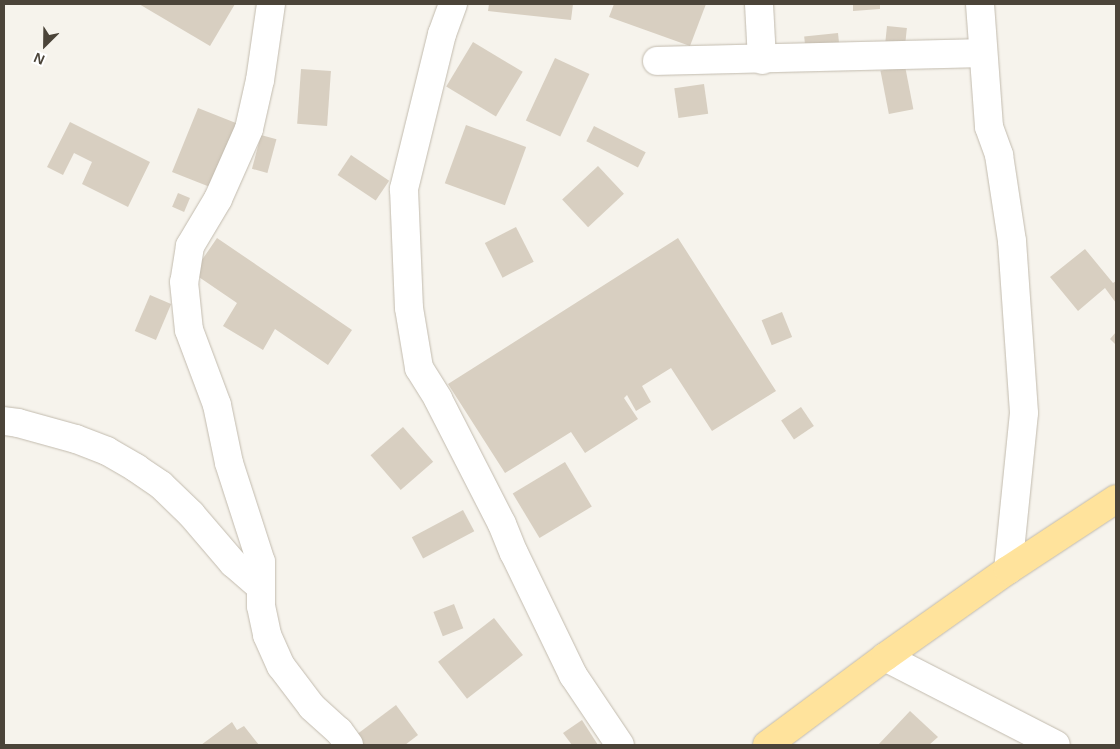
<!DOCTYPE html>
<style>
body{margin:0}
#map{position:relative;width:1120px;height:749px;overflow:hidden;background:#f6f3ec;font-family:Helvetica,sans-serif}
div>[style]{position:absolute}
.building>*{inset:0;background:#d8cfc1;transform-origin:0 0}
.roads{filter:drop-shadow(0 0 1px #c2bbae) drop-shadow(0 0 1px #c2bbae)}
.minor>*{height:28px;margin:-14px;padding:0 14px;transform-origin:14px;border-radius:14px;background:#fff}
.major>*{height:28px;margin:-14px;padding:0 14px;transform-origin:14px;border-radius:14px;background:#ffe39c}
span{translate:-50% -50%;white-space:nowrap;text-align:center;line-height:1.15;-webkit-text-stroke:4.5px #fff;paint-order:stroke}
.frame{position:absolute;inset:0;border:5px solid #4b4439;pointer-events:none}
.north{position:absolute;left:20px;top:20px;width:50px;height:50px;-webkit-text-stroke:4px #fff;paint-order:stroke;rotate:203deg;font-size:14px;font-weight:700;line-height:20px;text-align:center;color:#4b4439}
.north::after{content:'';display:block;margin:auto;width:18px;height:22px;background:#4b4439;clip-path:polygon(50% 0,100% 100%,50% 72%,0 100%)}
</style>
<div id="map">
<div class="building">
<i style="clip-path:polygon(139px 4px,235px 4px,210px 46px)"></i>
<i style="clip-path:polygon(489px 4px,573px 4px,571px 20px,488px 11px)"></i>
<i style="clip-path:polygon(614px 4px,706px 4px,690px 46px,609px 17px)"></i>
<i style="clip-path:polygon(853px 4px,880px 4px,880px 9px,853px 11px)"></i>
<i style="left:887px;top:26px;width:20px;height:21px;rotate:6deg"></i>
<i style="left:838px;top:33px;width:19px;height:34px;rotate:84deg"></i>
<i style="left:473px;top:42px;width:58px;height:52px;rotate:31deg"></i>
<i style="left:555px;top:58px;width:38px;height:69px;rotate:25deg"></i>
<i style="left:905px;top:66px;width:44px;height:25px;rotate:79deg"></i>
<i style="left:301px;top:69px;width:30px;height:55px;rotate:4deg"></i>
<i style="left:704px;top:84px;width:30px;height:30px;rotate:82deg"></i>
<i style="clip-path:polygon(198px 108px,246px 127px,210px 187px,172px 172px)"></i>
<i style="clip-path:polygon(70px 122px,150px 162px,128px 207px,82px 184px,92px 162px,74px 153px,63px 175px,47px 167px)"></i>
<i style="left:466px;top:125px;width:64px;height:62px;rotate:20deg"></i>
<i style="left:594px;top:126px;width:58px;height:17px;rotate:27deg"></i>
<i style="left:261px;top:135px;width:16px;height:35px;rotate:15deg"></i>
<i style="left:351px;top:155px;width:46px;height:24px;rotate:34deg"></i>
<i style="left:598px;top:166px;width:38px;height:49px;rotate:47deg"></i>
<i style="left:178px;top:193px;width:13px;height:15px;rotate:23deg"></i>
<i style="left:516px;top:227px;width:39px;height:35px;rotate:63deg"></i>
<i style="clip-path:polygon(217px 238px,352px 330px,328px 365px,275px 329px,263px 350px,223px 326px,237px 303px,193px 273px)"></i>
<i style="clip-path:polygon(678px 238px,776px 391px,712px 431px,671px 368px,642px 386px,651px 402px,636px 411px,627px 395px,624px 398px,638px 419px,585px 453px,571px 432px,505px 473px,448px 384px)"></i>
<i style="clip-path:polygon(1085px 249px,1113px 283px,1116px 281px,1116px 303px,1105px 288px,1078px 311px,1050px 277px)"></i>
<i style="left:150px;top:295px;width:23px;height:39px;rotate:23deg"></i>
<i style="left:782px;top:312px;width:27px;height:22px;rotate:68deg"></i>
<i style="clip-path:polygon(1116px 332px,1116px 345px,1110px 339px)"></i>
<i style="left:801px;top:407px;width:23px;height:24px;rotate:56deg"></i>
<i style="left:403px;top:427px;width:46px;height:43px;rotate:49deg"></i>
<i style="left:565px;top:462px;width:52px;height:61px;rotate:59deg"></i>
<i style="left:463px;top:510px;width:24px;height:58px;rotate:62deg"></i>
<i style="left:454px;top:604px;width:26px;height:22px;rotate:69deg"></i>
<i style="left:494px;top:618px;width:47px;height:71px;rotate:52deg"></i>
<i style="clip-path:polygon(396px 705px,418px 735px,405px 745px,357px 745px,352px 738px)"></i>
<i style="clip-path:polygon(910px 711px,938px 737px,929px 745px,878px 745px)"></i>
<i style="clip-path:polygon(582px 720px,598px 745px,572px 745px,563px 733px)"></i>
<i style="clip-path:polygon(232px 722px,237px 730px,244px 726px,259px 745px,201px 745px)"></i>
</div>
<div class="roads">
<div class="minor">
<i style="left:271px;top:4px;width:77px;rotate:98.2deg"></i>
<i style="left:260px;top:80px;width:50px;rotate:102.7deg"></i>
<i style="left:249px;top:129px;width:77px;rotate:113.9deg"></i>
<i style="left:218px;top:199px;width:55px;rotate:120.8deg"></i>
<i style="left:190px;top:246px;width:36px;rotate:99deg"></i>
<i style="left:184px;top:282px;width:48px;rotate:84.1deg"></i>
<i style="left:189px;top:330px;width:80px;rotate:69.5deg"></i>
<i style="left:217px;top:405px;width:59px;rotate:78.3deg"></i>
<i style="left:229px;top:463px;width:104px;rotate:72.1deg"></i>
<i style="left:261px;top:562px;width:44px;rotate:90deg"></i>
<i style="left:261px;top:606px;width:30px;rotate:78deg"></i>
<i style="left:267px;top:635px;width:34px;rotate:66deg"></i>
<i style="left:281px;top:666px;width:51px;rotate:52.9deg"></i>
<i style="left:312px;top:707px;width:36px;rotate:42deg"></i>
<i style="left:339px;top:731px;width:17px;rotate:54deg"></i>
<i style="left:453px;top:4px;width:32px;rotate:110deg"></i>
<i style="left:442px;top:34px;width:160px;rotate:103.8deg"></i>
<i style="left:404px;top:189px;width:119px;rotate:87.6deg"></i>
<i style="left:409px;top:308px;width:61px;rotate:80.5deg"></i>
<i style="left:419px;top:368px;width:36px;rotate:58deg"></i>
<i style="left:438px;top:399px;width:140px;rotate:62.9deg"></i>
<i style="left:502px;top:524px;width:31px;rotate:68deg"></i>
<i style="left:514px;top:553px;width:136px;rotate:64.2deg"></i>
<i style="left:573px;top:675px;width:84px;rotate:56.1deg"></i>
<i style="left:759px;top:4px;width:56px;rotate:86.9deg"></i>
<i style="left:980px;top:4px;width:123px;rotate:85.8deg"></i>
<i style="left:989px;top:127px;width:30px;rotate:70deg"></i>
<i style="left:999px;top:155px;width:87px;rotate:81.4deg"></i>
<i style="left:1012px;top:241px;width:172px;rotate:86deg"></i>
<i style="left:1024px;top:413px;width:158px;rotate:95.8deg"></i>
<i style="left:657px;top:61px;width:325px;rotate:-1.4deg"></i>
<i style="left:4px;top:421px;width:14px;rotate:8deg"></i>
<i style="left:18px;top:423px;width:60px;rotate:15.4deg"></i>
<i style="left:76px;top:439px;width:33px;rotate:21deg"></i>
<i style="left:107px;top:451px;width:34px;rotate:30deg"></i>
<i style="left:136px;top:468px;width:30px;rotate:34deg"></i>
<i style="left:161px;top:485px;width:42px;rotate:44deg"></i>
<i style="left:191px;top:514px;width:65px;rotate:49.4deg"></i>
<i style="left:233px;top:563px;width:37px;rotate:41deg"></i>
<i style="left:885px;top:657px;width:192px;rotate:27.2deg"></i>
</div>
<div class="major">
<i style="left:767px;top:745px;width:147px;rotate:-36.7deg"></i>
<i style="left:885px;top:657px;width:151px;rotate:-35.3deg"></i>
<i style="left:1008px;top:570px;width:129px;rotate:-33.3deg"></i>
</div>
</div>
<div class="frame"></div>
<div class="north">N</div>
</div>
